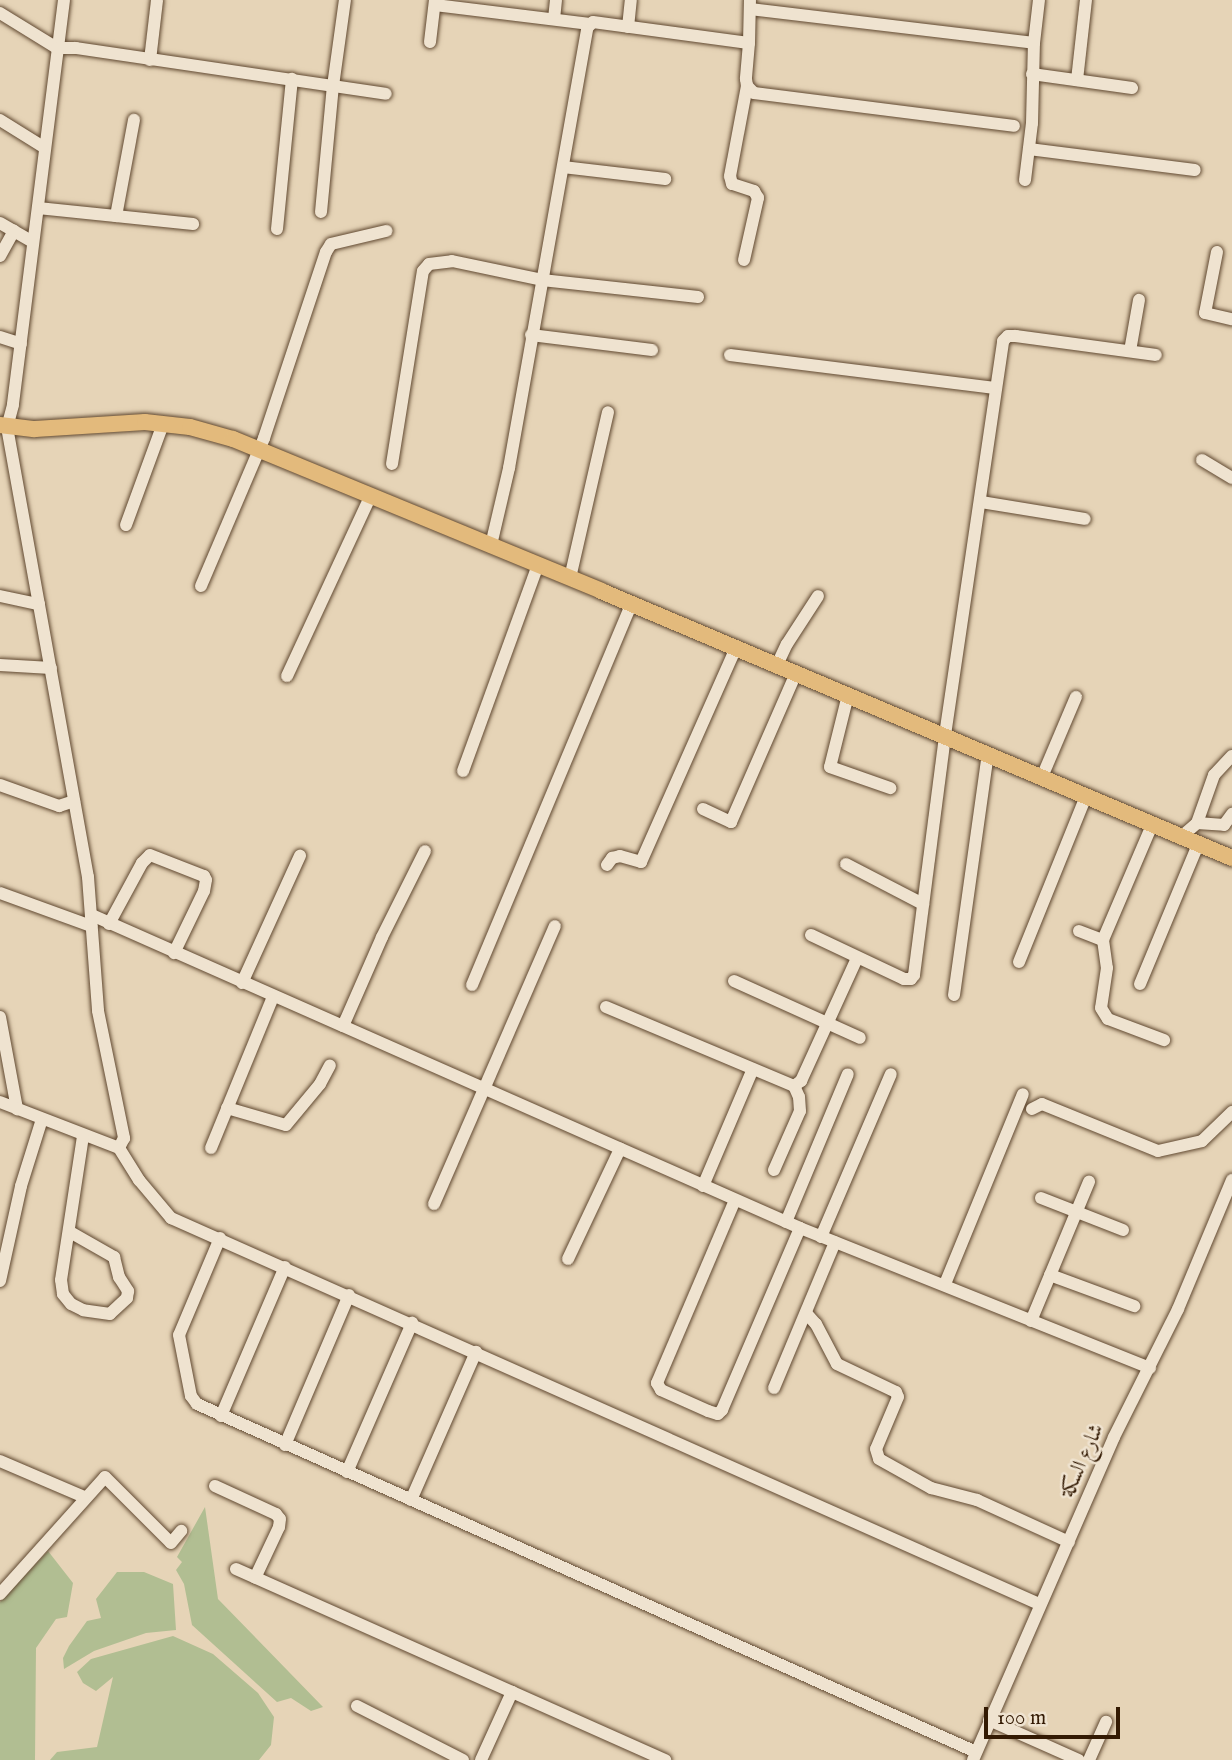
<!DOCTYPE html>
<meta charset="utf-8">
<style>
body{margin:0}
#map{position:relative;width:1232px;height:1760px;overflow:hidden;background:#e6d4b7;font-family:"IM FELL English",Amiri,serif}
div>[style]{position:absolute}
.green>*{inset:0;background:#b1be92}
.roads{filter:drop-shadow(0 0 2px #604830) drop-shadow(0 0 2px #604830)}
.minor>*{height:12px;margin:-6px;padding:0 6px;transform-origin:6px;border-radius:6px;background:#efe3d0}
.major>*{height:16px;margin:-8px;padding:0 8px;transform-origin:8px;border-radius:8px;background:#e3ba7c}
span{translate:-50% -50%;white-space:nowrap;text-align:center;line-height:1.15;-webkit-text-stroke:5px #efe3d0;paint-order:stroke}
.street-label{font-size:21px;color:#331a03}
.scale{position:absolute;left:984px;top:1707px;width:136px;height:32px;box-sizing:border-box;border:4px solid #331a03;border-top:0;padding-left:9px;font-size:21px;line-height:24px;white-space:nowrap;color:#331a03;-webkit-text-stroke:5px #efe3d0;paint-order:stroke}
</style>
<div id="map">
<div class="green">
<i style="clip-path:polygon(205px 1507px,218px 1599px,323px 1707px,311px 1711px,291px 1698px,277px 1702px,192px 1625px,184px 1584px,176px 1570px,182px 1562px,177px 1557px)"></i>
<i style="clip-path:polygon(48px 1551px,73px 1583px,67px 1617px,56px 1619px,36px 1648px,35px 1760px,0 1760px,0 1602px)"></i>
<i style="clip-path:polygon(117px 1572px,144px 1572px,173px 1584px,176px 1630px,146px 1633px,94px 1651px,64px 1669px,63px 1658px,69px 1646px,87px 1621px,101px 1618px,96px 1599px)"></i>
<i style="clip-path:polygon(173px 1636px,213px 1654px,258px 1693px,274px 1717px,271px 1745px,259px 1760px,50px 1760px,57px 1752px,97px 1747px,113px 1677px,96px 1691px,83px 1683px,77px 1672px,91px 1659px)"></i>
</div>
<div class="roads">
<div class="minor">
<i style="left:64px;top:0;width:408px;rotate:97.2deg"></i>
<i style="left:13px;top:405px;width:23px;rotate:105deg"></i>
<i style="left:7px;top:427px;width:457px;rotate:79.8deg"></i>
<i style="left:88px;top:877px;width:134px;rotate:85.7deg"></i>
<i style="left:98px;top:1011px;width:130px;rotate:78.4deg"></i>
<i style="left:124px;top:1138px;width:11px;rotate:117deg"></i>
<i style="left:435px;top:5px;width:156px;rotate:7deg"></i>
<i style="left:750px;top:9px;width:286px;rotate:6.8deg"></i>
<i style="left:0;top:13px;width:67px;rotate:31.6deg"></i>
<i style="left:57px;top:48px;width:19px"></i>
<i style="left:76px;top:48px;width:313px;rotate:8.4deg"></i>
<i style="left:554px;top:19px;width:19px;rotate:-84deg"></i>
<i style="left:628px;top:27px;width:27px;rotate:-84deg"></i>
<i style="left:430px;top:42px;width:42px;rotate:-83.2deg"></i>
<i style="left:749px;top:43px;width:36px;rotate:95deg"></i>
<i style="left:746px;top:79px;width:7px;rotate:82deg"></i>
<i style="left:747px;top:86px;width:10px;rotate:45deg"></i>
<i style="left:754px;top:93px;width:262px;rotate:7.2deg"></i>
<i style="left:150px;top:60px;width:60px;rotate:-83.3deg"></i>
<i style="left:1032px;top:74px;width:101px;rotate:8deg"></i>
<i style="left:1077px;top:80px;width:81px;rotate:-83.6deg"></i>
<i style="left:0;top:120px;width:53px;rotate:31.9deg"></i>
<i style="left:1029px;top:149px;width:167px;rotate:7.2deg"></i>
<i style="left:563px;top:167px;width:103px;rotate:6.7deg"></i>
<i style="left:1025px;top:180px;width:57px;rotate:-83deg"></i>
<i style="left:1032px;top:123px;width:80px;rotate:-88.6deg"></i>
<i style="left:1034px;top:43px;width:43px;rotate:-83.4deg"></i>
<i style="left:38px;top:208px;width:156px;rotate:5.9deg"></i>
<i style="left:321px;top:212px;width:127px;rotate:-84.6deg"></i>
<i style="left:333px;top:86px;width:87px;rotate:-82.1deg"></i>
<i style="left:116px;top:216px;width:98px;rotate:-79.4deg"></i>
<i style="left:0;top:223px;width:38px;rotate:30deg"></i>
<i style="left:277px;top:229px;width:151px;rotate:-84.3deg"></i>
<i style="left:1217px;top:252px;width:62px;rotate:101.1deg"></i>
<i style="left:1205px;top:313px;width:28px;rotate:13deg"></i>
<i style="left:0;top:256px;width:29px;rotate:-61deg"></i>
<i style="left:744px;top:260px;width:64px;rotate:-77.3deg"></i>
<i style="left:758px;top:198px;width:8px;rotate:-120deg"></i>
<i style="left:754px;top:191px;width:23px;rotate:-162deg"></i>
<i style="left:732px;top:184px;width:8px;rotate:-104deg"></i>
<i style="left:730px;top:176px;width:92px;rotate:-79.3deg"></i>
<i style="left:531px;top:335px;width:122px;rotate:7.1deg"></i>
<i style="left:0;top:337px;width:22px;rotate:18deg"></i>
<i style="left:1130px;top:351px;width:52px;rotate:-80deg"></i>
<i style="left:730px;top:355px;width:267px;rotate:7.1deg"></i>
<i style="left:1202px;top:460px;width:35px;rotate:31deg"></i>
<i style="left:392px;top:464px;width:195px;rotate:-80.9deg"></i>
<i style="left:423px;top:271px;width:9px;rotate:-49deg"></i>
<i style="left:429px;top:264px;width:23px;rotate:-7deg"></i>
<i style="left:452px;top:261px;width:92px;rotate:11.9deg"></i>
<i style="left:542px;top:280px;width:157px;rotate:6.2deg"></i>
<i style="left:981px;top:502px;width:105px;rotate:9.3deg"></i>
<i style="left:126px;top:525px;width:108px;rotate:-69.9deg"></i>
<i style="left:491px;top:545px;width:79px;rotate:-76.8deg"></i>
<i style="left:509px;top:468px;width:447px;rotate:-79.9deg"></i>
<i style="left:587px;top:28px;width:8px;rotate:-45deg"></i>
<i style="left:593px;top:22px;width:157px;rotate:7.7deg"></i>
<i style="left:749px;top:43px;width:43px;rotate:-88.7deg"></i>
<i style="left:570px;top:578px;width:170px;rotate:-77.1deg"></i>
<i style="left:201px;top:586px;width:161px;rotate:-66.9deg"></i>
<i style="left:264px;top:438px;width:196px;rotate:-71.6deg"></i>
<i style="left:326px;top:252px;width:9px;rotate:-58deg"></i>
<i style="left:331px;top:244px;width:57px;rotate:-13.3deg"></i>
<i style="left:0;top:596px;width:40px;rotate:12deg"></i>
<i style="left:0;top:665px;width:51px;rotate:3.4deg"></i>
<i style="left:777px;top:665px;width:23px;rotate:-65deg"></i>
<i style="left:787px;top:644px;width:57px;rotate:-57.1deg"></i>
<i style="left:287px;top:676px;width:200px;rotate:-65.1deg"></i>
<i style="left:848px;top:695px;width:74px;rotate:104deg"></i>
<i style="left:830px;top:767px;width:64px;rotate:19.3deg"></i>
<i style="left:463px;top:771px;width:219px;rotate:-70deg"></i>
<i style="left:1042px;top:777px;width:87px;rotate:-67deg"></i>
<i style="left:0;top:785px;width:63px;rotate:19.6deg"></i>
<i style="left:59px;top:806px;width:16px;rotate:-18deg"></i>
<i style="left:703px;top:809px;width:31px;rotate:25deg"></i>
<i style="left:731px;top:822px;width:163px;rotate:-66.4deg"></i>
<i style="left:1197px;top:823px;width:27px;rotate:4deg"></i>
<i style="left:1224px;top:825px;width:14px;rotate:-54deg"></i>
<i style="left:1152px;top:825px;width:125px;rotate:113.1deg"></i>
<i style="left:1103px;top:940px;width:28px;rotate:82deg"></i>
<i style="left:1107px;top:968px;width:40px;rotate:98.5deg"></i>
<i style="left:1101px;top:1008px;width:13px;rotate:58deg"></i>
<i style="left:1108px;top:1019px;width:60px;rotate:20.6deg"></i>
<i style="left:1181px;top:837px;width:21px;rotate:-41deg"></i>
<i style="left:1197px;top:823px;width:51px;rotate:-70.5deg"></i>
<i style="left:1214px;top:775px;width:26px;rotate:-47deg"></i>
<i style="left:846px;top:864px;width:87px;rotate:27.5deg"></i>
<i style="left:607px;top:865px;width:9px;rotate:-54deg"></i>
<i style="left:612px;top:858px;width:8px;rotate:-14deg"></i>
<i style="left:620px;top:856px;width:22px;rotate:16deg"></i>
<i style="left:641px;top:862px;width:234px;rotate:-66.1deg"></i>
<i style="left:0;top:893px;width:97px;rotate:19.9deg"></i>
<i style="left:94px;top:916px;width:772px;rotate:23.84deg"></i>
<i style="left:800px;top:1228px;width:377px;rotate:21.8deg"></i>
<i style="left:109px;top:924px;width:69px;rotate:-61.6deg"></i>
<i style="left:142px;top:863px;width:11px;rotate:-45deg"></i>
<i style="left:150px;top:855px;width:58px;rotate:21.3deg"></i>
<i style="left:204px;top:876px;width:4px;rotate:63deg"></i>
<i style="left:206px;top:880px;width:11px;rotate:100deg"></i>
<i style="left:204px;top:891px;width:69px;rotate:115.8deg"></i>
<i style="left:1079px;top:931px;width:26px;rotate:21deg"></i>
<i style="left:811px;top:935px;width:103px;rotate:25.3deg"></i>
<i style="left:904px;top:979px;width:7px"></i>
<i style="left:911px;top:979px;width:5px;rotate:-53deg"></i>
<i style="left:914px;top:975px;width:242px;rotate:-82.6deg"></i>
<i style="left:945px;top:735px;width:398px;rotate:-81.6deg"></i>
<i style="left:1003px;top:341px;width:7px;rotate:-45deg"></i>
<i style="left:1008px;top:336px;width:8px"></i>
<i style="left:1016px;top:336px;width:141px;rotate:7.7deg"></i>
<i style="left:1019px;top:962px;width:179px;rotate:-68deg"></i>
<i style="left:734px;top:981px;width:138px;rotate:24.3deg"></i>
<i style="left:242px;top:983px;width:140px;rotate:-65.5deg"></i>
<i style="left:1140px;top:984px;width:151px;rotate:-67.4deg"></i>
<i style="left:472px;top:985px;width:413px;rotate:-67.3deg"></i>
<i style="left:954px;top:995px;width:243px;rotate:-82deg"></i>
<i style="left:606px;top:1007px;width:204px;rotate:22.8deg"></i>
<i style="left:794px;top:1086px;width:9px;rotate:-36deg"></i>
<i style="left:801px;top:1081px;width:135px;rotate:-65.5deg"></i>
<i style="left:0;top:1017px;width:94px;rotate:79.5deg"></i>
<i style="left:343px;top:1026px;width:97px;rotate:-66.3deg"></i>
<i style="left:382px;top:937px;width:96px;rotate:-63.4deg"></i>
<i style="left:0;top:1102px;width:128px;rotate:21.1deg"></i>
<i style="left:227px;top:1108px;width:61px;rotate:16.1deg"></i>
<i style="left:286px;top:1125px;width:53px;rotate:-50.3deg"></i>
<i style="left:320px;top:1084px;width:21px;rotate:-62deg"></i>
<i style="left:1032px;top:1109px;width:11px;rotate:-27deg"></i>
<i style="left:1042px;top:1104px;width:125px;rotate:22.1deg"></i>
<i style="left:1158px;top:1151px;width:45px;rotate:-12.8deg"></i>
<i style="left:1202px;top:1141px;width:42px;rotate:-44deg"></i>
<i style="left:119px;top:1148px;width:38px;rotate:58deg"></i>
<i style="left:139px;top:1180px;width:50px;rotate:49.9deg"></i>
<i style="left:171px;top:1218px;width:950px;rotate:23.97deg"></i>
<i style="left:211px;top:1148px;width:163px;rotate:-67.7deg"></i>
<i style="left:774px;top:1170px;width:64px;rotate:-66.2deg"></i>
<i style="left:800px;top:1111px;width:14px;rotate:-94deg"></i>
<i style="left:799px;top:1097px;width:12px;rotate:-114deg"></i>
<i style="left:703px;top:1186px;width:127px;rotate:-66.9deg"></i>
<i style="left:1041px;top:1198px;width:88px;rotate:21.3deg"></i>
<i style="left:735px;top:1200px;width:199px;rotate:113.1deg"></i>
<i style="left:657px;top:1383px;width:8px;rotate:60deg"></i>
<i style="left:661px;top:1390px;width:51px;rotate:24.1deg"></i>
<i style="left:708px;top:1411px;width:10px;rotate:17deg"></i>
<i style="left:718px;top:1414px;width:6px;rotate:-45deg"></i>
<i style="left:722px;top:1410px;width:198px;rotate:-66.8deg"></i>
<i style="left:434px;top:1204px;width:303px;rotate:-66.5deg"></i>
<i style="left:786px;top:1222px;width:160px;rotate:-67.3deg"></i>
<i style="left:70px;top:1232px;width:51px;rotate:29.6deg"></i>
<i style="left:114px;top:1257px;width:21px;rotate:76deg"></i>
<i style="left:119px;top:1277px;width:17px;rotate:57deg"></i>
<i style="left:128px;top:1291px;width:7px;rotate:98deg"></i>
<i style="left:127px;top:1298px;width:23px;rotate:137deg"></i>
<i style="left:110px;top:1314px;width:27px;rotate:-172deg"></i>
<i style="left:83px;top:1310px;width:13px;rotate:-153deg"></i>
<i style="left:71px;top:1304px;width:13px;rotate:-129deg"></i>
<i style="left:63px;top:1294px;width:14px;rotate:-98deg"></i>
<i style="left:61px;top:1280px;width:146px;rotate:-81.3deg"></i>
<i style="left:821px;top:1237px;width:177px;rotate:-66.8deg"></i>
<i style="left:220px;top:1238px;width:105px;rotate:112.9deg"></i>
<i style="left:179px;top:1335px;width:62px;rotate:78.9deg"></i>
<i style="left:191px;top:1396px;width:10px;rotate:53deg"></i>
<i style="left:197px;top:1404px;width:853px;rotate:24.07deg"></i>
<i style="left:568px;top:1259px;width:122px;rotate:-64.7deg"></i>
<i style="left:1050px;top:1275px;width:90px;rotate:20.3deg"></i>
<i style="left:0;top:1281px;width:97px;rotate:-77.5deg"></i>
<i style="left:21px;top:1186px;width:70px;rotate:-72.6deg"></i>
<i style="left:945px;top:1284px;width:205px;rotate:-67.7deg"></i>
<i style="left:806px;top:1313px;width:15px;rotate:48deg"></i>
<i style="left:816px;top:1324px;width:45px;rotate:62.3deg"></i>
<i style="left:837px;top:1364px;width:65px;rotate:25.4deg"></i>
<i style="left:896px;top:1392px;width:5px;rotate:68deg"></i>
<i style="left:898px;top:1397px;width:56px;rotate:112.9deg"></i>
<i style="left:876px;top:1449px;width:10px;rotate:73deg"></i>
<i style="left:879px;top:1459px;width:60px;rotate:29.1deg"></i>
<i style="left:931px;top:1488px;width:48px;rotate:14.6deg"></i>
<i style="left:977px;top:1500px;width:101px;rotate:24.5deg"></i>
<i style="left:1031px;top:1321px;width:151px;rotate:-67.4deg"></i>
<i style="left:774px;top:1388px;width:158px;rotate:-67.3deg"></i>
<i style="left:221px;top:1416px;width:162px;rotate:-66.8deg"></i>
<i style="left:285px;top:1445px;width:163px;rotate:-66.9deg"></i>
<i style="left:0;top:1461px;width:91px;rotate:23.2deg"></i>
<i style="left:347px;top:1472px;width:163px;rotate:-66.4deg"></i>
<i style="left:215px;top:1486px;width:67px;rotate:24.7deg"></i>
<i style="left:276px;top:1514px;width:6px;rotate:51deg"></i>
<i style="left:280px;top:1519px;width:8px;rotate:97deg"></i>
<i style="left:279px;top:1527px;width:56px;rotate:115.2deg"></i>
<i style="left:411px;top:1500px;width:162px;rotate:-66.3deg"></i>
<i style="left:236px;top:1569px;width:470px;rotate:24deg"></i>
<i style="left:0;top:1594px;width:157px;rotate:-48.1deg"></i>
<i style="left:105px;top:1477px;width:93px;rotate:45deg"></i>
<i style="left:171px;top:1543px;width:16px;rotate:-50deg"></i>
<i style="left:357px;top:1706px;width:119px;rotate:27deg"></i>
<i style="left:989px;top:1720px;width:98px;rotate:24deg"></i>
<i style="left:481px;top:1760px;width:75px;rotate:-65.5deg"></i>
<i style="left:973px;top:1760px;width:352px;rotate:-66.4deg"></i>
<i style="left:1114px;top:1437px;width:143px;rotate:-63.4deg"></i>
<i style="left:1178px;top:1309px;width:140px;rotate:-67.3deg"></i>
<i style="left:1089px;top:1760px;width:42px;rotate:-65.9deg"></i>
</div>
<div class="major">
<i style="left:0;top:425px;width:35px;rotate:7deg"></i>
<i style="left:35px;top:429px;width:110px;rotate:-3.6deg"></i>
<i style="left:145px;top:422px;width:45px;rotate:6.3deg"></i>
<i style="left:190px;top:427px;width:45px;rotate:15.6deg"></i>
<i style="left:233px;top:439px;width:398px;rotate:22.4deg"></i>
<i style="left:601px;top:591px;width:685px;rotate:22.94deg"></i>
</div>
</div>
<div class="street-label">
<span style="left:1083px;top:1461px;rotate:-66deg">شارع السكة</span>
</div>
<div class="scale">100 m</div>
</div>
